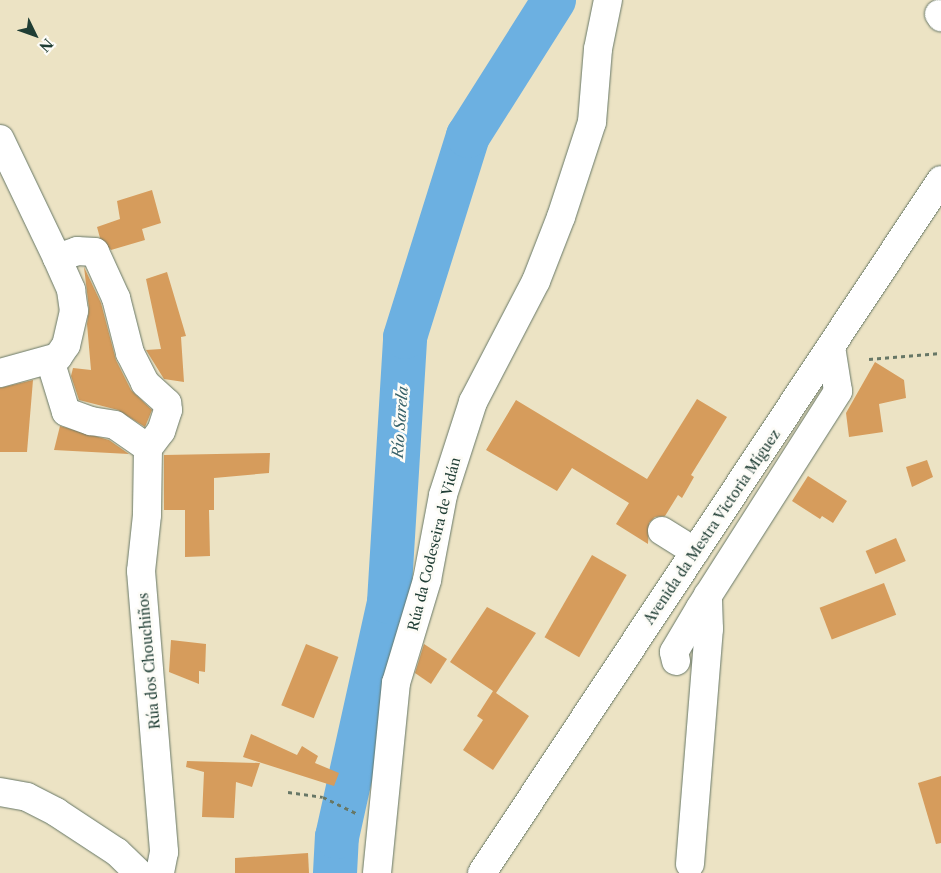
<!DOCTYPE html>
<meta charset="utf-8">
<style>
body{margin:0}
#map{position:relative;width:941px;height:873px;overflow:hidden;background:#ece3c4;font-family:"Libre Caslon Text",serif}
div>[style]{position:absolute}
.river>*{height:44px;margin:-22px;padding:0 22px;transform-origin:22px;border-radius:22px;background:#6cb0e1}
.building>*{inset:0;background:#d69c5c;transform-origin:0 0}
.path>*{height:3px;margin-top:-1.5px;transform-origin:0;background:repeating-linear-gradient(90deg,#677766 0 4px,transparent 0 8px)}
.roads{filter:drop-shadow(0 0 1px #677766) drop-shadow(0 0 1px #677766)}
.minor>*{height:28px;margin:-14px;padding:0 14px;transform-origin:14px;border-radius:14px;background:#fff}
.major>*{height:28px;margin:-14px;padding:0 14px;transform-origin:14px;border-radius:14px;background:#fff}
span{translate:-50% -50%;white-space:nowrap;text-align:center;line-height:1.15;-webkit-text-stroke:5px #fdfcf7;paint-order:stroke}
.street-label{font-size:14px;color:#1f3d34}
.water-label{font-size:15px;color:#366068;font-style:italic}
.north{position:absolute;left:10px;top:10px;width:50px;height:50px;-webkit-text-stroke:4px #fdfcf7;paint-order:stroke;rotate:132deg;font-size:14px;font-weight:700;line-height:20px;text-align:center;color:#1f3d34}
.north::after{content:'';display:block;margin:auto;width:18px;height:22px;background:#1f3d34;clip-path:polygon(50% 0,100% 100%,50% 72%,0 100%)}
</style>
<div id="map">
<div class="river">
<i style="left:335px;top:873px;width:36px;rotate:-87deg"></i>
<i style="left:337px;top:837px;width:241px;rotate:-77.5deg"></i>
<i style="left:389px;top:602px;width:265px;rotate:-86.5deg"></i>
<i style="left:405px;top:337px;width:211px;rotate:-72.6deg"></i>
<i style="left:468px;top:136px;width:161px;rotate:-57.7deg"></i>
</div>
<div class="building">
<i style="clip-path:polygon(152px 190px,161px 223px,142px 229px,145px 240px,111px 250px,100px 238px,97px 227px,120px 219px,117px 201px)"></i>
<i style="clip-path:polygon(84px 267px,101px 303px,116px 360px,131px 390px,152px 410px,145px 427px,118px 410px,79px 400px,71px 376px,73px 368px,91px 370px,87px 324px,89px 309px)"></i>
<i style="clip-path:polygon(167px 272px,186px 336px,181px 337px,184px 382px,164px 379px,146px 350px,161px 349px,146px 279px)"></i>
<i style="clip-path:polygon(875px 362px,904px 380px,906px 398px,879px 404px,883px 432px,849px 437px,846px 413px)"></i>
<i style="clip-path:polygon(33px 380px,27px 452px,0 452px,0 388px)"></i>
<i style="clip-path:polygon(697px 399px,727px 417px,691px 475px,694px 477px,682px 498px,678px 495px,665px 516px,655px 517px,649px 523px,648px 544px,616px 524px,629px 503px,572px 468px,557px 491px,486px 450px,516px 400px,647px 479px)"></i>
<i style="clip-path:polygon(60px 426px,109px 440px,129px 454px,54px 450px)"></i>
<i style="clip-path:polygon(270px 453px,269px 473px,214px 478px,214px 510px,209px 510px,210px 556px,185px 557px,185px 510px,164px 510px,164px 455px)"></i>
<i style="clip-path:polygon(927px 460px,933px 477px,912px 487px,906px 467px)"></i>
<i style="clip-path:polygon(808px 476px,847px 501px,833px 523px,822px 516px,820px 519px,792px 501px)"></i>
<i style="left:896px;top:538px;width:25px;height:33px;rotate:67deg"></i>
<i style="left:592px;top:555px;width:40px;height:95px;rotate:30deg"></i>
<i style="left:884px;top:583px;width:34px;height:69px;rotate:69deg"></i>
<i style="clip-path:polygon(487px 607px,536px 633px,496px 693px,529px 716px,493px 770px,463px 750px,483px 720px,477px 716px,493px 691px,450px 662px)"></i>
<i style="clip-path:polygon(171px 640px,206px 644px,205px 672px,199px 671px,199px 684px,169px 672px)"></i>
<i style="left:306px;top:644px;width:35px;height:66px;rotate:22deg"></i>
<i style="clip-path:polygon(424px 644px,447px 659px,431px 684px,415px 673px)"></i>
<i style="clip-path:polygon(251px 734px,297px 755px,302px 746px,318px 756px,315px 763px,339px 773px,334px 786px,243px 757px)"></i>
<i style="clip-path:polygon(187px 761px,260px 763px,252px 787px,236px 782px,234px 818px,202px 817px,204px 772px,186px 767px)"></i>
<i style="clip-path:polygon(941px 776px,941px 843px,936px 844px,918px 783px)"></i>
<i style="clip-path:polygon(308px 853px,309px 873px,235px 873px,235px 858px)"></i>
</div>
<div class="path">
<i style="left:869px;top:359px;width:72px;rotate:-4.8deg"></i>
<i style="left:288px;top:792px;width:35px;rotate:8deg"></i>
<i style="left:323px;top:797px;width:39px;rotate:26deg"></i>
</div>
<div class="roads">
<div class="minor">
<i style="left:939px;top:14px;width:4px;rotate:56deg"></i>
<i style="left:0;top:139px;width:132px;rotate:64.4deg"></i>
<i style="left:57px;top:258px;width:35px;rotate:66deg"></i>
<i style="left:71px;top:290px;width:21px;rotate:82deg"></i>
<i style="left:74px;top:311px;width:35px;rotate:103deg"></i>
<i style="left:66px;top:345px;width:14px;rotate:124deg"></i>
<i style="left:58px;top:357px;width:60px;rotate:164.6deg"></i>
<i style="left:57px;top:258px;width:21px;rotate:-19deg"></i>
<i style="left:77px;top:251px;width:18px;rotate:3deg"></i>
<i style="left:95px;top:252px;width:51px;rotate:65.5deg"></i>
<i style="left:116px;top:298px;width:57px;rotate:75.7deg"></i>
<i style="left:130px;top:353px;width:34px;rotate:63deg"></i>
<i style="left:145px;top:383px;width:30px;rotate:42deg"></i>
<i style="left:167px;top:403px;width:7px;rotate:82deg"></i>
<i style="left:168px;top:410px;width:22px;rotate:108deg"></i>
<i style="left:161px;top:431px;width:21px;rotate:127deg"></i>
<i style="left:148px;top:448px;width:67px;rotate:90.9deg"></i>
<i style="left:147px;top:515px;width:56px;rotate:96.1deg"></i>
<i style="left:141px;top:571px;width:282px;rotate:85.3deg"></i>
<i style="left:164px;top:852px;width:21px;rotate:101deg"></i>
<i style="left:50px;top:360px;width:54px;rotate:72.9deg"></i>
<i style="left:66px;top:412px;width:27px;rotate:20deg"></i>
<i style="left:91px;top:421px;width:24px;rotate:9deg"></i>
<i style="left:115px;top:425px;width:40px;rotate:34.9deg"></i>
<i style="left:662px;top:531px;width:39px;rotate:32deg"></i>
<i style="left:676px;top:661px;width:9px;rotate:-103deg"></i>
<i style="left:674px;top:652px;width:51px;rotate:-59.4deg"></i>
<i style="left:700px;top:608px;width:257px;rotate:-57.5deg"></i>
<i style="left:838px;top:391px;width:45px;rotate:-99deg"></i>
<i style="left:0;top:792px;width:27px;rotate:10deg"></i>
<i style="left:27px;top:797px;width:33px;rotate:27deg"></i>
<i style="left:56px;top:812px;width:73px;rotate:33.3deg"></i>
<i style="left:117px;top:852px;width:30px;rotate:44deg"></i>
<i style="left:690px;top:864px;width:236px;rotate:-85.4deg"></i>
<i style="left:709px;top:629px;width:34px;rotate:-92deg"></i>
<i style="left:377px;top:873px;width:191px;rotate:-84.3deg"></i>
<i style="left:396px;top:683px;width:108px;rotate:-73.2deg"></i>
<i style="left:427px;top:580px;width:86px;rotate:-79.3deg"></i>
<i style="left:443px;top:495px;width:98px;rotate:-72.1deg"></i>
<i style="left:473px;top:402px;width:136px;rotate:-62.5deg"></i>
<i style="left:536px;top:281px;width:69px;rotate:-68.7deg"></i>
<i style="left:561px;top:217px;width:100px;rotate:-71.9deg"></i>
<i style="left:592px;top:122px;width:73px;rotate:-85.3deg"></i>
<i style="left:598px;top:49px;width:50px;rotate:-78.5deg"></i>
</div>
<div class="major">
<i style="left:482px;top:873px;width:831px;rotate:-56.48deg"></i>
</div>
</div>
<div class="street-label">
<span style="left:712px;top:527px;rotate:-56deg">Avenida da Mestra Victoria Míguez</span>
<span style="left:434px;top:544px;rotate:-76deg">Rúa da Codeseira de Vidán</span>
<span style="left:149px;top:661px;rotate:-95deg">Rúa dos Chouchiños</span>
</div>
<div class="water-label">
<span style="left:400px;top:422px;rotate:-86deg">Río Sarela</span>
</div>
<div class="north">N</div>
</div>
